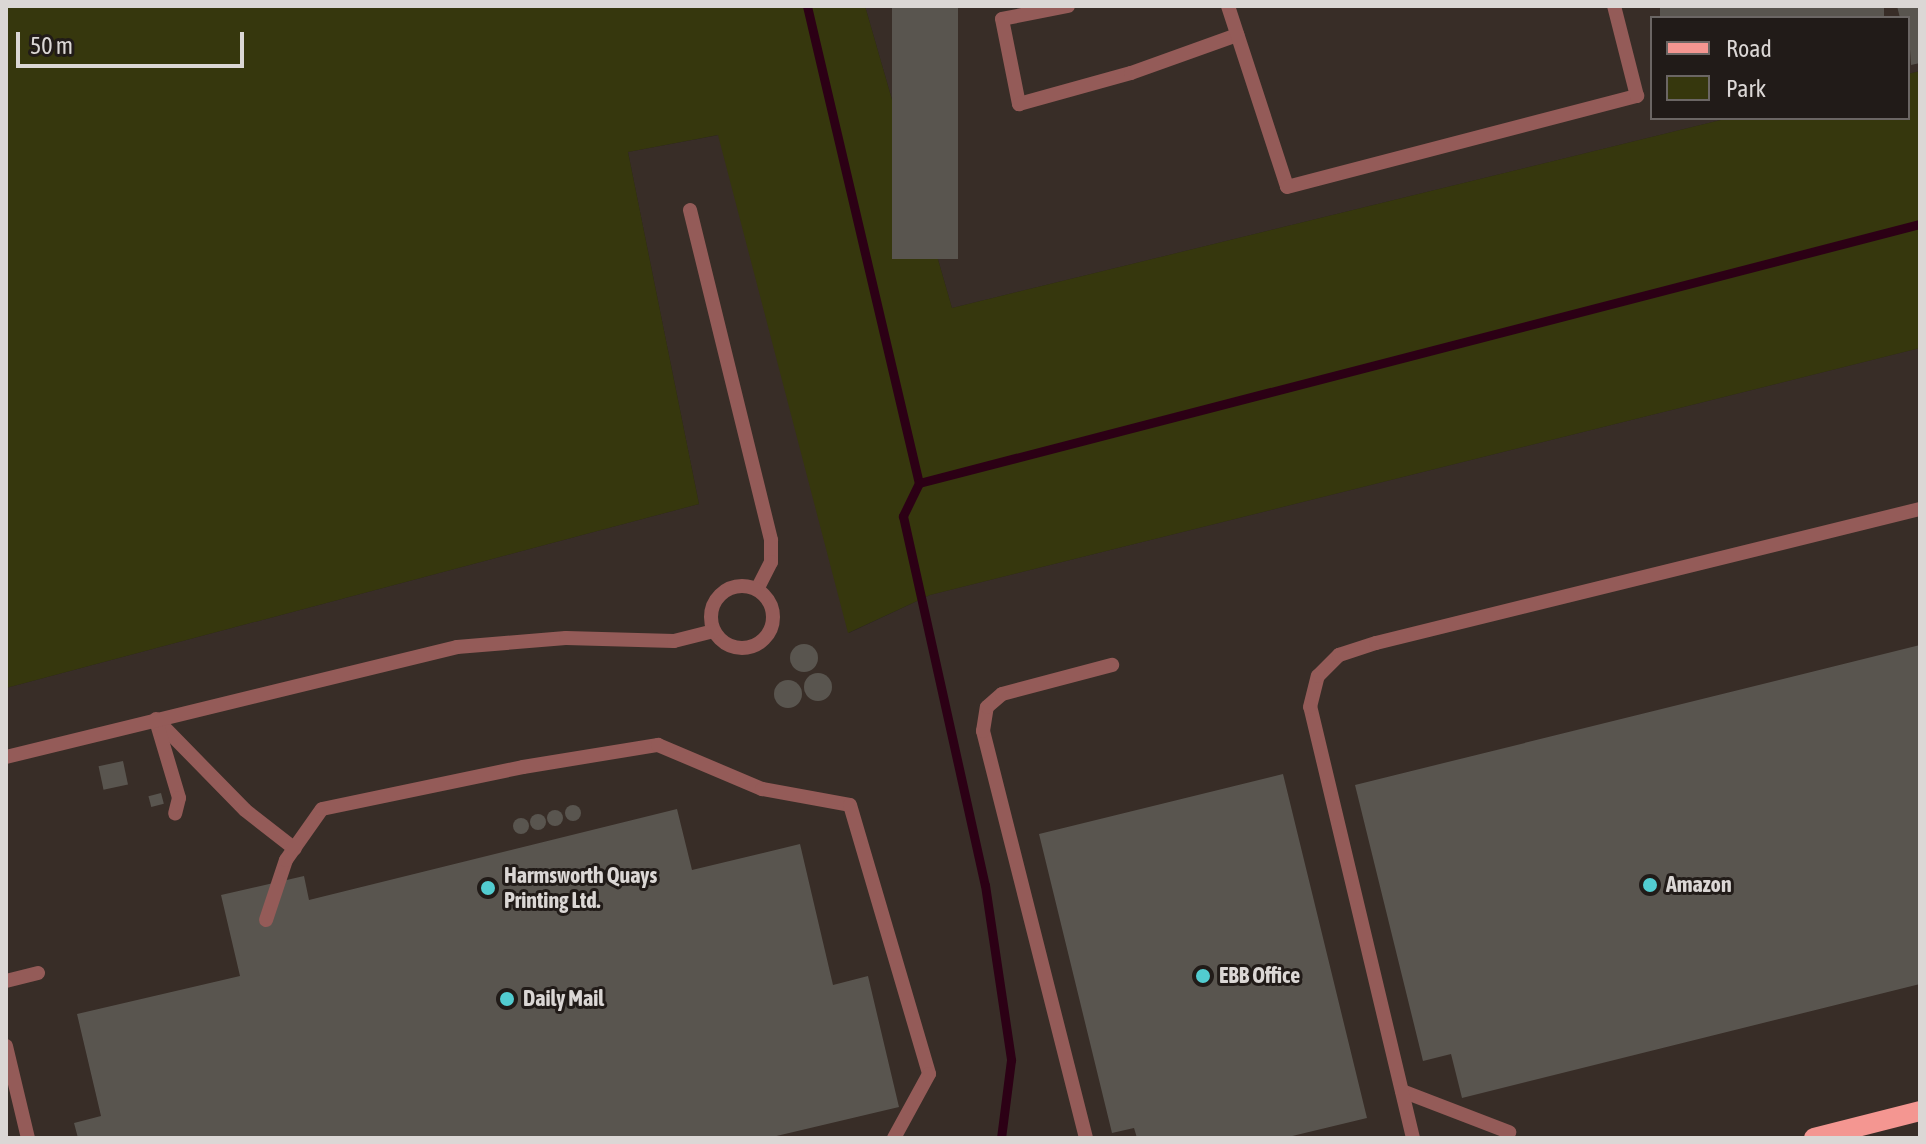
<!DOCTYPE html>
<style>
body{margin:0}
#map{position:relative;width:1926px;height:1144px;overflow:hidden;background:#2b2521;font-family:"Asap Condensed",sans-serif}
div>[style]{position:absolute}
.built>*{inset:0;background:#382d27}
.green>*{inset:0;background:#36370d}
.stream>*{height:9px;margin:-4.5px;padding:0 4.5px;transform-origin:4.5px;border-radius:4.5px;background:#2c0015}
.building>*{inset:0;background:#59554f;transform-origin:0 0}
.round{border-radius:50%}
.lane>*{height:14px;margin:-7px;padding:0 7px;transform-origin:7px;border-radius:7px;background:#945b58}
.lane>.ring{margin:-7px;padding:0;box-sizing:content-box;background:none;border:14px solid #945b58;border-radius:50%}
.primary>*{height:20px;margin:-10px;padding:0 10px;transform-origin:10px;border-radius:10px;background:#f49691}
.dots>*{width:22px;height:22px;translate:-50% -50%;box-sizing:border-box;border:4px solid #211b18;border-radius:50%}
span{translate:-50% -50%;white-space:nowrap;text-align:center;line-height:1.15;-webkit-text-stroke:6px #211b18;paint-order:stroke}
.poi-label{font-size:22px;color:#dbd7d5;font-weight:700}
.left{translate:0 -50%;text-align:left}
.frame{position:absolute;inset:0;border:8px solid #dbd7d5;pointer-events:none}
.legend{position:absolute;left:1650px;top:16px;width:260px;height:104px;box-sizing:border-box;background:#211b18;border:2px solid #6b6664;margin:0;padding:10px 14px;list-style:none;font-size:24px;color:#dbd7d5}
.legend li{display:flex;align-items:center;gap:16px;height:40px}
.legend b{width:40px;border:2px solid #6b6664}
.scale{position:absolute;left:16px;top:32px;width:228px;height:36px;box-sizing:border-box;border:4px solid #dbd7d5;border-top:0;padding-left:10px;font-size:24px;line-height:28px;white-space:nowrap;color:#dbd7d5;-webkit-text-stroke:6px #211b18;paint-order:stroke}
</style>
<div id="map">
<div class="built">
<i style="clip-path:polygon(865px 6px,1920px 6px,1920px 71px,1908px 74px,1908px 18px,1652px 18px,1652px 118px,1729px 118px,952px 308px)"></i>
<i style="clip-path:polygon(719px 135px,849px 633px,930px 595px,1920px 348px,1920px 1138px,6px 1138px,6px 688px,699px 504px,628px 152px)"></i>
</div>
<div class="green">
<i style="clip-path:polygon(6px 6px,865px 6px,952px 308px,1729px 118px,1908px 118px,1908px 74px,1920px 71px,1920px 348px,930px 595px,848px 633px,718px 135px,628px 152px,699px 504px,6px 688px)"></i>
</div>
<div class="stream">
<i style="left:807px;top:6px;width:490px;rotate:76.8deg"></i>
<i style="left:919px;top:483px;width:37px;rotate:116deg"></i>
<i style="left:903px;top:516px;width:378px;rotate:77.5deg"></i>
<i style="left:985px;top:885px;width:177px;rotate:81.5deg"></i>
<i style="left:1011px;top:1060px;width:79px;rotate:97.3deg"></i>
<i style="left:919px;top:483px;width:1034px;rotate:-14.51deg"></i>
</div>
<div class="building">
<i style="left:892px;top:6px;width:66px;height:253px"></i>
<i style="left:1660px;top:6px;width:224px;height:12px"></i>
<i style="clip-path:polygon(1897px 6px,1920px 6px,1920px 63px,1911px 65px,1908px 18px,1900px 18px)"></i>
<i class="round" style="left:790px;top:644px;width:28px;height:28px"></i>
<i style="clip-path:polygon(1920px 645px,1920px 984px,1462px 1098px,1451px 1054px,1423px 1061px,1355px 785px)"></i>
<i class="round" style="left:804px;top:673px;width:28px;height:28px"></i>
<i class="round" style="left:774px;top:680px;width:28px;height:28px"></i>
<i style="left:123px;top:761px;width:24px;height:25px;rotate:78deg"></i>
<i style="clip-path:polygon(1283px 774px,1367px 1118px,1284px 1138px,1137px 1138px,1134px 1128px,1112px 1133px,1039px 834px)"></i>
<i style="left:161px;top:793px;width:11px;height:13px;rotate:75deg"></i>
<i class="round" style="left:565px;top:805px;width:16px;height:16px"></i>
<i style="clip-path:polygon(677px 809px,692px 870px,800px 844px,833px 985px,868px 976px,899px 1107px,768px 1138px,78px 1138px,74px 1123px,101px 1116px,77px 1014px,240px 976px,221px 895px,304px 876px,309px 900px)"></i>
<i class="round" style="left:547px;top:810px;width:16px;height:16px"></i>
<i class="round" style="left:530px;top:814px;width:16px;height:16px"></i>
<i class="round" style="left:513px;top:818px;width:16px;height:16px"></i>
</div>
<div class="lane">
<i style="left:1068px;top:6px;width:67px;rotate:168.9deg"></i>
<i style="left:1002px;top:19px;width:87px;rotate:78.7deg"></i>
<i style="left:1019px;top:104px;width:116px;rotate:-15.5deg"></i>
<i style="left:1131px;top:73px;width:113px;rotate:-19.7deg"></i>
<i style="left:1228px;top:6px;width:190px;rotate:71.9deg"></i>
<i style="left:1287px;top:187px;width:362px;rotate:-14.6deg"></i>
<i style="left:1637px;top:96px;width:93px;rotate:-104.3deg"></i>
<i style="left:690px;top:210px;width:340px;rotate:76.2deg"></i>
<i style="left:771px;top:540px;width:22px;rotate:90deg"></i>
<i style="left:771px;top:562px;width:30px;rotate:117deg"></i>
<i class="ring" style="left:711px;top:586px;width:48px;height:48px"></i>
<i style="left:156px;top:719px;width:127px;rotate:45.6deg"></i>
<i style="left:245px;top:810px;width:63px;rotate:38deg"></i>
<i style="left:157px;top:724px;width:77px;rotate:73.4deg"></i>
<i style="left:179px;top:798px;width:16px;rotate:104deg"></i>
<i style="left:6px;top:757px;width:464px;rotate:-13.7deg"></i>
<i style="left:457px;top:647px;width:109px;rotate:-4.7deg"></i>
<i style="left:566px;top:638px;width:108px;rotate:1.6deg"></i>
<i style="left:674px;top:641px;width:41px;rotate:-14deg"></i>
<i style="left:266px;top:920px;width:63px;rotate:-71.6deg"></i>
<i style="left:286px;top:860px;width:62px;rotate:-54.8deg"></i>
<i style="left:322px;top:809px;width:205px;rotate:-11.8deg"></i>
<i style="left:523px;top:767px;width:137px;rotate:-9.3deg"></i>
<i style="left:658px;top:745px;width:113px;rotate:22.9deg"></i>
<i style="left:762px;top:789px;width:89px;rotate:10.3deg"></i>
<i style="left:850px;top:805px;width:280px;rotate:73.6deg"></i>
<i style="left:929px;top:1074px;width:73px;rotate:118.7deg"></i>
<i style="left:6px;top:981px;width:33px;rotate:-14deg"></i>
<i style="left:6px;top:1046px;width:95px;rotate:76.6deg"></i>
<i style="left:1402px;top:1091px;width:115px;rotate:21deg"></i>
<i style="left:1086px;top:1138px;width:420px;rotate:-104.2deg"></i>
<i style="left:983px;top:731px;width:24px;rotate:-81deg"></i>
<i style="left:987px;top:707px;width:20px;rotate:-41deg"></i>
<i style="left:1002px;top:694px;width:114px;rotate:-14.8deg"></i>
<i style="left:1413px;top:1138px;width:443px;rotate:-103.4deg"></i>
<i style="left:1310px;top:707px;width:32px;rotate:-76deg"></i>
<i style="left:1318px;top:676px;width:30px;rotate:-45deg"></i>
<i style="left:1339px;top:655px;width:39px;rotate:-18deg"></i>
<i style="left:1376px;top:643px;width:560px;rotate:-13.84deg"></i>
</div>
<div class="primary">
<i style="left:1814px;top:1138px;width:109px;rotate:-14.3deg"></i>
</div>
<div class="dots">
<i style="left:1650px;top:885px;background:#52ccd0"></i>
<i style="left:488px;top:888px;background:#52ccd0"></i>
<i style="left:1203px;top:976px;background:#52ccd0"></i>
<i style="left:507px;top:999px;background:#52ccd0"></i>
</div>
<div class="poi-label">
<span class="left" style="left:504px;top:888px">Harmsworth Quays<br>Printing Ltd.</span>
<span class="left" style="left:1666px;top:885px">Amazon</span>
<span class="left" style="left:1219px;top:976px">EBB Office</span>
<span class="left" style="left:523px;top:999px">Daily Mail</span>
</div>
<div class="frame"></div>
<ul class="legend">
<li><b style="height:10px;background:#f49691"></b>Road</li>
<li><b style="height:22px;background:#36370d"></b>Park</li>
</ul>
<div class="scale">50 m</div>
</div>
